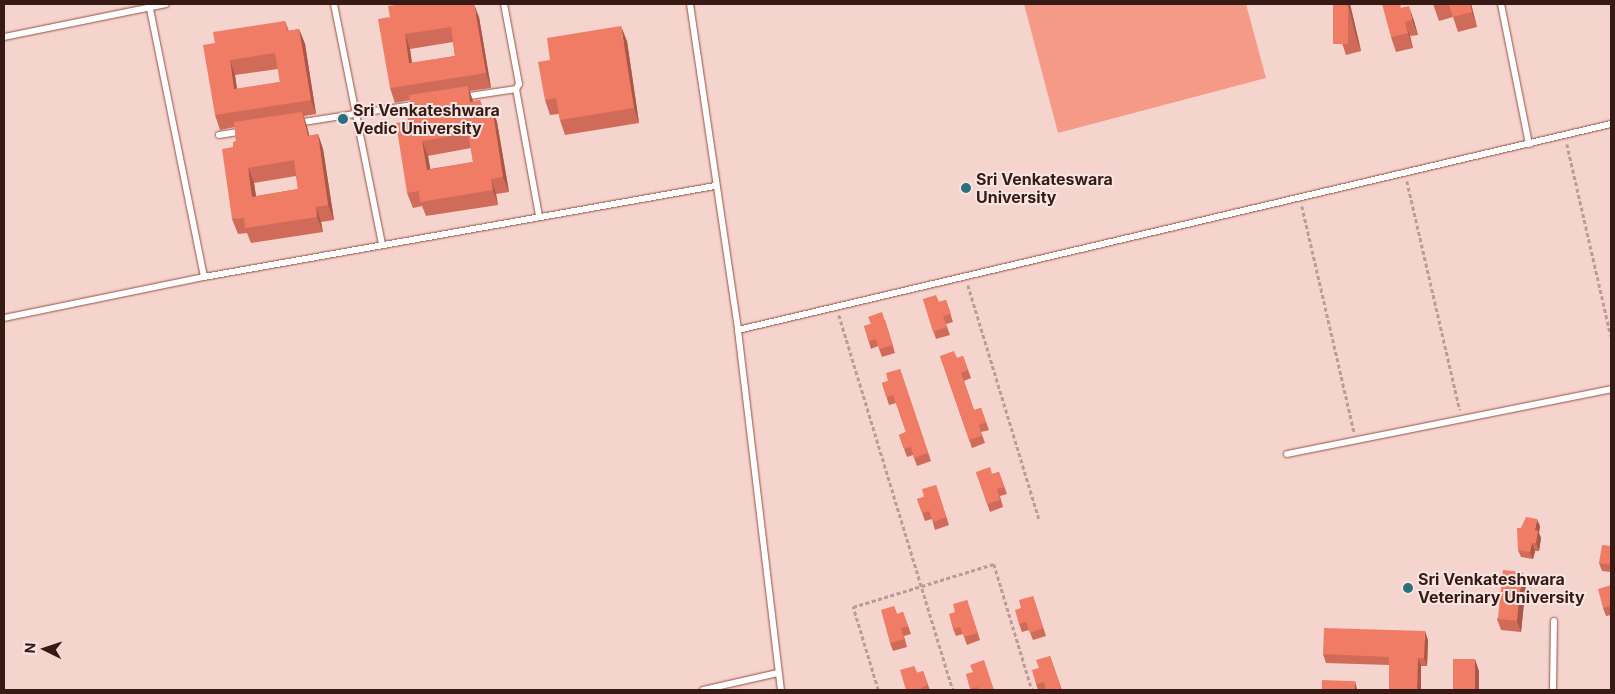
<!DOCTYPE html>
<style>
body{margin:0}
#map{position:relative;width:1615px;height:694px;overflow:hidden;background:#f5d4cd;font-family:Inter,sans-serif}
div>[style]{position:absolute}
.green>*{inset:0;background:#f69a88}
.path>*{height:2.5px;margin-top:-1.25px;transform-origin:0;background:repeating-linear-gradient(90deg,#bc9c95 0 4px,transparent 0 6.5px)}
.roads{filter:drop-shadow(0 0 1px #965042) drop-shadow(0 0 1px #965042)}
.service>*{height:6px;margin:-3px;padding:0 3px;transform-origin:3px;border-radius:3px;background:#fff}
.wall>*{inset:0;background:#cf6b58}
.shaded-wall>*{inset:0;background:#a95747}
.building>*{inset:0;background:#f17c66;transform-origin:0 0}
.dots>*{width:14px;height:14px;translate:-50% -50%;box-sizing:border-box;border:2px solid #f6e5e2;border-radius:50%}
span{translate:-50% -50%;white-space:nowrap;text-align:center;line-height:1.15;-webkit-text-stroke:4px #f6e5e2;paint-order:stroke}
.poi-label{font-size:16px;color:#371a14;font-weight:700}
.left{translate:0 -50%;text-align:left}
.frame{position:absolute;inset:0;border:5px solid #371a14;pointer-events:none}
.north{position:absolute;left:20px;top:624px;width:50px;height:50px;-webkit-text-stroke:4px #f6e5e2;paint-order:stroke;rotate:274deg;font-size:14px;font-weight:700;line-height:20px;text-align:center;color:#371a14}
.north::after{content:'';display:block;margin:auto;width:18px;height:22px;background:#371a14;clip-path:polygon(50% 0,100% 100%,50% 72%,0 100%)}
</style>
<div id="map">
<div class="green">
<i style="clip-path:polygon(1024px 4px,1246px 4px,1266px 78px,1058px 133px)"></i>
</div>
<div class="path">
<i style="left:1567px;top:144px;width:197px;rotate:77.1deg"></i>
<i style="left:1407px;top:181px;width:235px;rotate:77deg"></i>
<i style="left:1302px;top:206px;width:232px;rotate:77deg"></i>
<i style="left:968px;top:285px;width:244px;rotate:73.1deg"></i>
<i style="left:839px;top:315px;width:392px;rotate:73.1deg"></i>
<i style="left:878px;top:690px;width:87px;rotate:-106.8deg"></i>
<i style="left:853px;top:607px;width:147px;rotate:-17deg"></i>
<i style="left:994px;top:564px;width:132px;rotate:73.2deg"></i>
</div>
<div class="roads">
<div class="service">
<i style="left:149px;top:4px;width:278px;rotate:78.6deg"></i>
<i style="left:334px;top:4px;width:245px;rotate:78.7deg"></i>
<i style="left:690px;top:4px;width:330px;rotate:81.6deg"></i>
<i style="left:738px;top:330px;width:363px;rotate:83.2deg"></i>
<i style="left:1501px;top:4px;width:143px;rotate:78.7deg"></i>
<i style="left:4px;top:37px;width:165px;rotate:-11.5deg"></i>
<i style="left:516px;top:89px;width:129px;rotate:79.7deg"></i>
<i style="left:463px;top:97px;width:54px;rotate:-8.6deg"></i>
<i style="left:516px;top:89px;width:6px;rotate:-59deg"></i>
<i style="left:519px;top:84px;width:81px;rotate:-100.6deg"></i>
<i style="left:297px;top:123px;width:122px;rotate:-8.9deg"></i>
<i style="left:219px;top:135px;width:24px;rotate:-9deg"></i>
<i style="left:4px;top:318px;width:204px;rotate:-11.6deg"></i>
<i style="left:204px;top:277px;width:519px;rotate:-10.1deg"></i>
<i style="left:738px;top:330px;width:897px;rotate:-13.28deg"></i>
<i style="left:1287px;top:454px;width:330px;rotate:-11.3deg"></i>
<i style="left:703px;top:690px;width:77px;rotate:-12.8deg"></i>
<i style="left:1553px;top:690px;width:69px;rotate:-89.2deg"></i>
</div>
</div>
<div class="wall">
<i style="clip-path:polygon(evenodd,403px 4px,463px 4px,479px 17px,491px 88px,469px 91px,473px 101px,480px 100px,483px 108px,492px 107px,497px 122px,509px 192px,496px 194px,498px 205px,426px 216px,422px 206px,413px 208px,407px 193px,408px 121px,413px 114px,410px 100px,395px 103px,390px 88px,390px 17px,403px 4px,453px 42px,455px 56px,412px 63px,410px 49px,453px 42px,403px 4px,471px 148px,473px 162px,430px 169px,428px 156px,471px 148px)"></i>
<i style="clip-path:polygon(1333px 4px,1350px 4px,1361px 51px,1346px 55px,1342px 43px)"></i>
<i style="clip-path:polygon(1433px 4px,1471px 4px,1477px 27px,1458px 32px,1453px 17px,1439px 21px)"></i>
<i style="clip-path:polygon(1403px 7px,1414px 21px,1418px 35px,1410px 36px,1413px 48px,1396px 52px,1391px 37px)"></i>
<i style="clip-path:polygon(evenodd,285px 21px,289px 31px,299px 29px,305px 44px,316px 114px,304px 116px,309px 136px,318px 134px,323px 149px,334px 220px,321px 222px,323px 232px,251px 243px,247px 233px,238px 234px,232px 219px,233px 147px,236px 141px,235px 127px,220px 130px,215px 115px,215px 43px,285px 21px,278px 69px,280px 82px,237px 89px,235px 75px,278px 69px,285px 21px,296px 176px,298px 189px,256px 196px,254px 183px,296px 176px)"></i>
<i style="clip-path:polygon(627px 41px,639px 123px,565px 135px,560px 120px,559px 114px,550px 115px,545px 100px,550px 60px)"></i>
<i style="clip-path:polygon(923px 299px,939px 302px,946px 300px,953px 322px,946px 324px,950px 335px,936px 339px)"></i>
<i style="clip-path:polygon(885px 320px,895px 353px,882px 357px,878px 346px,871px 349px,864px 326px)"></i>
<i style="clip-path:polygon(940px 356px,957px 358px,963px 356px,971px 378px,964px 381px,974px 410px,981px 408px,989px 430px,981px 432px,985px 443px,972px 448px)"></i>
<i style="clip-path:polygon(900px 369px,931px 461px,917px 466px,913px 455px,907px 457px,899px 435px,906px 432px,896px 403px,889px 405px,882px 383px,888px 381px)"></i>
<i style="clip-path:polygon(976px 472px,992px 474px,999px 472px,1007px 494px,1000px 496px,1003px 507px,990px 512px)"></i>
<i style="clip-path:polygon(936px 485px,949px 525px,935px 530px,932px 519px,925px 521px,917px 499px,924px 497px)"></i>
<i style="clip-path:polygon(1540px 526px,1539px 533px,1541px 538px,1539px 551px,1535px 551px,1533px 559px,1521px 557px,1518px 550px,1521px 528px)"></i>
<i style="clip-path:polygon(1611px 546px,1611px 572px,1602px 571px,1599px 563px)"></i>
<i style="clip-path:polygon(1526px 583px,1521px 632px,1501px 630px,1497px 619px)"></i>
<i style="clip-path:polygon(1611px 585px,1611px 615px,1606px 616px,1603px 608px)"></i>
<i style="clip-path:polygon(1033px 596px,1046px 636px,1033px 640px,1029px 630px,1022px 632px,1019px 624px,1021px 608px)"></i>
<i style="clip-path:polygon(967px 600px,980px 640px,967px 645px,963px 634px,956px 636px,953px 629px,955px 612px)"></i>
<i style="clip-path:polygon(894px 606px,897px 614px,903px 612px,911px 634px,904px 636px,907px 647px,893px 651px,890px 643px)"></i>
<i style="clip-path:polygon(1428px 640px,1427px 666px,1421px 666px,1421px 690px,1389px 690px,1389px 665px,1326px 663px,1323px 654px)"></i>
<i style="clip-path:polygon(1050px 656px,1062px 690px,1038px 690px,1036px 684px,1039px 668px)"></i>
<i style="clip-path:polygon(914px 666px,917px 673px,923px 671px,930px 690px,906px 690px)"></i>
<i style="clip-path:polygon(966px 674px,994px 690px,971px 690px)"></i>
</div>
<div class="shaded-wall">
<i style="clip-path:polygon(474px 4px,479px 17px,491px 88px,486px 73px)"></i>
<i style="clip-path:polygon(1348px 4px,1350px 4px,1361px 51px,1357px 40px)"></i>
<i style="clip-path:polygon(1470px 4px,1471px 4px,1477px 27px,1472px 12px)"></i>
<i style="clip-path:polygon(1409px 6px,1414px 21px,1418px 35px,1412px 20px)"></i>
<i style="clip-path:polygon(1405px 22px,1410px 36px,1413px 48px,1408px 33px)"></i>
<i style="clip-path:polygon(621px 26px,627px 41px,639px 123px,634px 108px)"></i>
<i style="clip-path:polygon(299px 29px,305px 44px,316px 114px,311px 100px)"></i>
<i style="clip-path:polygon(405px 34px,410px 49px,414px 78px,409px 63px)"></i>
<i style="clip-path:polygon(230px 60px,235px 75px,239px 104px,234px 89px)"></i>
<i style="clip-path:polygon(468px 86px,473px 101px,475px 117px,470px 102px)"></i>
<i style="clip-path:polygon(492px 107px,497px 122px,509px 192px,503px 177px)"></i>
<i style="clip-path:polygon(302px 112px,307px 126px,313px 151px,308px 136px)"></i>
<i style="clip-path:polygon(318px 134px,323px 149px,334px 220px,328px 205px)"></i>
<i style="clip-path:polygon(422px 141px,428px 156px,433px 185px,427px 170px)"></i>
<i style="clip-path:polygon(248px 168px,254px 183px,258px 211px,252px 197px)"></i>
<i style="clip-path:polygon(491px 179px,496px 194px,498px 205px,493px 190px)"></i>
<i style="clip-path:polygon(316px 207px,321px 222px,323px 232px,317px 217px)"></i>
<i style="clip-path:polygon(1537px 519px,1540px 526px,1539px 533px,1541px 538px,1539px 551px,1536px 543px,1535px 530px)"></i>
<i style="clip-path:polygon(1532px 543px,1535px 551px,1533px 559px,1530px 552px)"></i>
<i style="clip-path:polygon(1522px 572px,1526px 583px,1521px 632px,1517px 621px)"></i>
<i style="clip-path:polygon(1425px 631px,1428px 640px,1427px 666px,1424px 658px)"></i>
<i style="clip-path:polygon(1418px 658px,1421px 666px,1421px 690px,1417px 690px)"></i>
<i style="clip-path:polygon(1475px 659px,1479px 671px,1479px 690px,1474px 690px)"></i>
<i style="clip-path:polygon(1355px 681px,1357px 689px,1357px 690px,1354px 690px)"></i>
</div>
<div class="building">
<i style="clip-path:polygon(evenodd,403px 4px,474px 4px,486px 73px,390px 88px,378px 19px,390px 17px,388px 6px,403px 4px,451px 27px,455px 56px,409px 63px,405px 34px,451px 27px)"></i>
<i style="left:1333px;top:4px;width:15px;height:40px"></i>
<i style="clip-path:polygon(1382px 4px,1400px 4px,1401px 8px,1409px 6px,1412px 20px,1405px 22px,1408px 33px,1391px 37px)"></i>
<i style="clip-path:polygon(1449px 4px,1470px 4px,1472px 12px,1453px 17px)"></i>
<i style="clip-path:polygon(evenodd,285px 21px,287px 31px,299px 29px,311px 100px,215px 115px,203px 45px,215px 43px,213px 32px,285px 21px,275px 53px,280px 82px,234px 89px,230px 60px,275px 53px)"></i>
<i style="clip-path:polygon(621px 26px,634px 108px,560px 120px,556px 98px,545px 100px,538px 62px,550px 60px,547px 38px)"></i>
<i style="clip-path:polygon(evenodd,468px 86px,470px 102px,480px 100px,482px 108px,492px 107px,503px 177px,491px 179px,493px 190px,420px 202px,419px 191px,407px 193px,396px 123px,408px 121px,407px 115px,413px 114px,409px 95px,468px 86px,468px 133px,473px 162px,427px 170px,422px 141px,468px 133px)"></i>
<i style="clip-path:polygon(evenodd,302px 112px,308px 136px,318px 134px,328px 205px,316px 207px,317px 217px,245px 228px,244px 218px,232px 219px,222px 149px,233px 147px,233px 142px,236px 141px,234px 122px,302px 112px,294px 160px,298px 189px,252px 197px,248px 168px,294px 160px)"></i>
<i style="clip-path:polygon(936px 295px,939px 302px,946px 300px,951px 314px,943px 316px,947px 327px,933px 332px,923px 299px)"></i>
<i style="clip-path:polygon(882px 312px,893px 345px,879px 349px,876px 339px,869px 341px,864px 326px,871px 324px,868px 317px)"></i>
<i style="clip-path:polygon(954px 351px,957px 358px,963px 356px,968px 370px,961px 373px,974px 410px,981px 408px,986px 422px,979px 425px,982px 436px,969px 440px,940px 356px)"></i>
<i style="clip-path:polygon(900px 369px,928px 453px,914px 458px,911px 447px,904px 449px,899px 435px,906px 432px,893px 395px,886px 397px,882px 383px,888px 381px,886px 373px)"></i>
<i style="clip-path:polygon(990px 467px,992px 474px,999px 472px,1004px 487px,997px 489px,1000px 500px,987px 504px,976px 472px)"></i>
<i style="clip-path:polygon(936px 485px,946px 517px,933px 522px,929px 511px,922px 513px,917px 499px,924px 497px,922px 489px)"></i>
<i style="clip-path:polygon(1526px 517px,1537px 519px,1535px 530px,1538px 531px,1536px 543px,1532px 543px,1530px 552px,1518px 550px,1517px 528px,1521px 528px)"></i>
<i style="clip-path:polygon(1602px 545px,1611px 546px,1611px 565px,1599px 563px)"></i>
<i style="left:1503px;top:570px;width:19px;height:49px;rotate:6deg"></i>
<i style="clip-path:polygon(1611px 585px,1611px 606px,1603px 608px,1598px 589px)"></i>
<i style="clip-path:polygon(1033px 596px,1043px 628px,1030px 633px,1026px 622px,1019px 624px,1015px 610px,1021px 608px,1019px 600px)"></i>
<i style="clip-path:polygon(967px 600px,978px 633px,964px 637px,960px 627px,953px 629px,949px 614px,955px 612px,953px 604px)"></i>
<i style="clip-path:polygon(894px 606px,897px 614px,903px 612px,908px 626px,901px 628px,904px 639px,890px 643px,881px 610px)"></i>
<i style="clip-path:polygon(1324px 628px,1425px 631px,1424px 658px,1418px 658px,1417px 690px,1389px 690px,1389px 657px,1323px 654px)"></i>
<i style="clip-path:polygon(1050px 656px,1061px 688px,1056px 690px,1046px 690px,1044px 682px,1036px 684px,1032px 670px,1039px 668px,1036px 660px)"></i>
<i style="left:1453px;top:659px;width:22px;height:31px"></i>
<i style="clip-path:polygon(984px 660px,994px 690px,979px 690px,978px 687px,970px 689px,966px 674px,973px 672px,970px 665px)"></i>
<i style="clip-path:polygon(914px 666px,917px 673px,923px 671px,928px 685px,921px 688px,921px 690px,906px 690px,900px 670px)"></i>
<i style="left:1322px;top:680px;width:33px;height:10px;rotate:2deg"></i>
</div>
<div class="dots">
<i style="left:343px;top:119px;background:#2a717e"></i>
<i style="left:966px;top:188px;background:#2a717e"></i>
<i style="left:1408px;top:588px;background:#2a717e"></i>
</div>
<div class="poi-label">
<span class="left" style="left:353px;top:119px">Sri Venkateshwara<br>Vedic University</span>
<span class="left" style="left:976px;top:188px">Sri Venkateswara<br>University</span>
<span class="left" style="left:1418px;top:588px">Sri Venkateshwara<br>Veterinary University</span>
</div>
<div class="frame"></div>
<div class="north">N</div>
</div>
